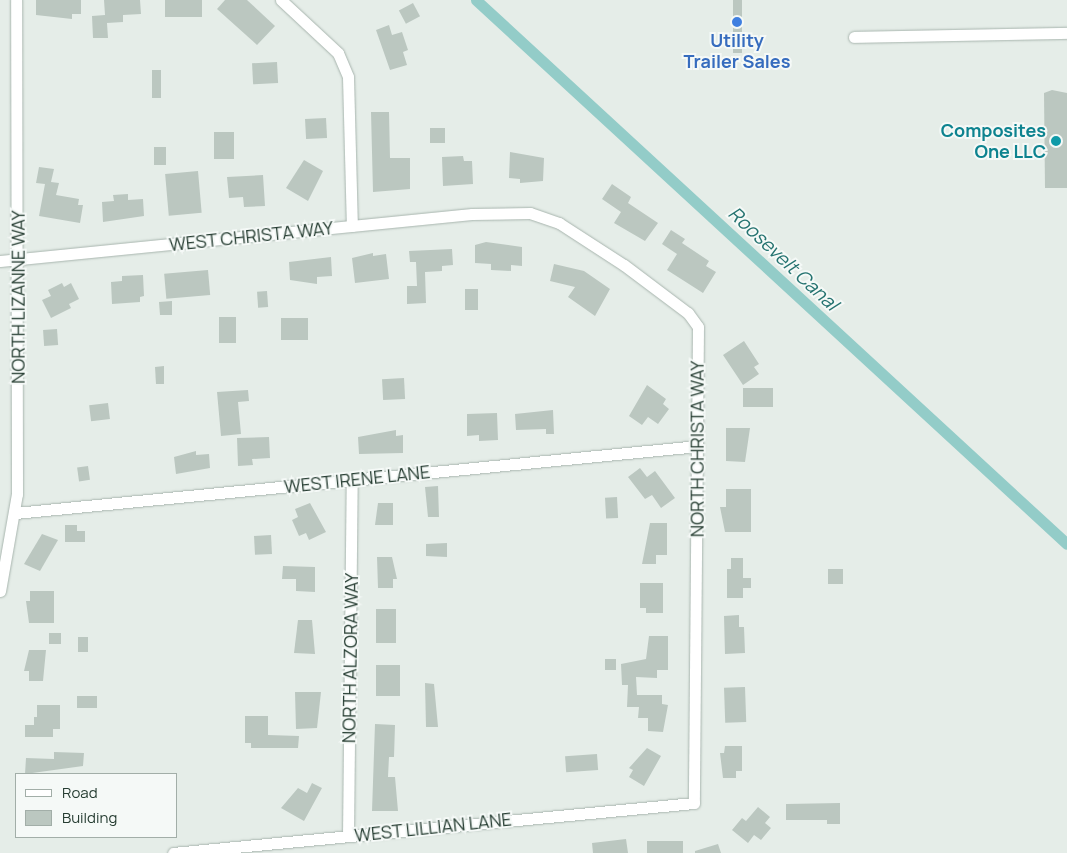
<!DOCTYPE html>
<style>
body{margin:0}
#map{position:relative;width:1067px;height:853px;overflow:hidden;background:#e5ede8;font-family:Manrope,sans-serif}
div>[style]{position:absolute}
.canal>*{height:11px;margin:-5.5px;padding:0 5.5px;transform-origin:5.5px;border-radius:5.5px;background:#93ccc8}
.building>*{inset:0;background:#bbc7c0;transform-origin:0 0}
.roads{filter:drop-shadow(0 0 1px #a8b5ae) drop-shadow(0 0 1px #a8b5ae)}
.street>*{height:11px;margin:-5.5px;padding:0 5.5px;transform-origin:5.5px;border-radius:5.5px;background:#fff}
.dots>*{width:14px;height:14px;translate:-50% -50%;box-sizing:border-box;border:2px solid #f5f9f7;border-radius:50%}
span{translate:-50% -50%;white-space:nowrap;text-align:center;line-height:1.15;-webkit-text-stroke:4px #f5f9f7;paint-order:stroke}
.shop-label{font-size:18px;color:#366cbe;font-weight:700}
.culture-label{font-size:18px;color:#0d838f;font-weight:700}
.right{translate:-100% -50%;text-align:right}
.street-label{font-size:18px;color:#263d32}
.water-label{font-size:19px;color:#257370;font-style:italic}
.legend{position:absolute;left:15px;top:773px;width:162px;height:65px;box-sizing:border-box;background:#f5f9f7;border:1px solid #a2aea8;margin:0;padding:6px 9px;list-style:none;font-size:15px;color:#263d32}
.legend li{display:flex;align-items:center;gap:10px;height:25px}
.legend b{width:25px;border:1px solid #a2aea8}
</style>
<div id="map">
<div class="canal">
<i style="left:476px;top:0;width:803px;rotate:42.63deg"></i>
</div>
<div class="building">
<i style="clip-path:polygon(36px 0,81px 0,81px 14px,72px 14px,72px 19px,36px 15px)"></i>
<i style="clip-path:polygon(104px 0,140px 0,141px 14px,123px 15px,123px 22px,107px 23px,108px 38px,93px 38px,92px 16px,105px 15px)"></i>
<i style="left:165px;top:0;width:37px;height:17px"></i>
<i style="clip-path:polygon(225px 0,247px 0,275px 26px,257px 45px,217px 9px)"></i>
<i style="left:733px;top:0;width:9px;height:53px"></i>
<i style="left:413px;top:3px;width:15px;height:16px;rotate:62deg"></i>
<i style="clip-path:polygon(389px 25px,392px 35px,402px 32px,408px 50px,403px 52px,407px 65px,390px 70px,376px 30px)"></i>
<i style="left:277px;top:62px;width:21px;height:25px;rotate:87deg"></i>
<i style="left:152px;top:70px;width:9px;height:28px"></i>
<i style="clip-path:polygon(1052px 90px,1067px 93px,1067px 188px,1045px 188px,1044px 93px)"></i>
<i style="clip-path:polygon(371px 112px,389px 112px,390px 158px,410px 158px,410px 189px,373px 192px)"></i>
<i style="left:326px;top:118px;width:20px;height:21px;rotate:87deg"></i>
<i style="left:445px;top:128px;width:15px;height:15px;rotate:90deg"></i>
<i style="left:234px;top:132px;width:27px;height:20px;rotate:90deg"></i>
<i style="left:154px;top:147px;width:12px;height:18px"></i>
<i style="clip-path:polygon(510px 152px,544px 158px,543px 181px,520px 183px,520px 179px,509px 178px)"></i>
<i style="clip-path:polygon(463px 156px,464px 161px,472px 161px,473px 184px,443px 186px,442px 157px)"></i>
<i style="clip-path:polygon(304px 160px,323px 171px,308px 201px,286px 188px)"></i>
<i style="clip-path:polygon(39px 167px,54px 169px,51px 182px,59px 183px,56px 195px,79px 199px,78px 205px,83px 205px,80px 223px,39px 216px,45px 184px,36px 183px)"></i>
<i style="left:198px;top:171px;width:42px;height:33px;rotate:85deg"></i>
<i style="clip-path:polygon(263px 175px,265px 206px,244px 207px,243px 197px,229px 198px,227px 177px)"></i>
<i style="clip-path:polygon(612px 184px,631px 197px,628px 203px,658px 223px,645px 241px,614px 223px,621px 212px,602px 199px)"></i>
<i style="clip-path:polygon(128px 194px,128px 200px,143px 199px,144px 216px,103px 222px,102px 202px,114px 201px,113px 195px)"></i>
<i style="clip-path:polygon(671px 230px,685px 239px,682px 243px,709px 261px,706px 266px,716px 272px,703px 293px,667px 270px,677px 254px,662px 244px)"></i>
<i style="clip-path:polygon(486px 242px,522px 247px,522px 266px,511px 265px,511px 271px,491px 270px,491px 264px,475px 263px,475px 245px)"></i>
<i style="clip-path:polygon(452px 249px,453px 265px,442px 266px,442px 271px,425px 272px,426px 303px,407px 304px,407px 286px,417px 286px,416px 262px,410px 262px,409px 251px)"></i>
<i style="clip-path:polygon(373px 253px,373px 256px,386px 254px,389px 279px,355px 283px,352px 258px)"></i>
<i style="clip-path:polygon(331px 257px,332px 276px,317px 277px,317px 284px,290px 280px,289px 262px)"></i>
<i style="clip-path:polygon(554px 264px,584px 271px,610px 289px,595px 316px,568px 297px,575px 287px,550px 281px)"></i>
<i style="left:208px;top:270px;width:25px;height:44px;rotate:85deg"></i>
<i style="clip-path:polygon(143px 275px,144px 296px,140px 297px,140px 302px,112px 304px,111px 282px,122px 281px,122px 276px)"></i>
<i style="clip-path:polygon(62px 283px,64px 287px,71px 283px,79px 299px,69px 304px,71px 308px,51px 318px,42px 300px,51px 296px,48px 290px)"></i>
<i style="left:478px;top:289px;width:21px;height:13px;rotate:90deg"></i>
<i style="left:267px;top:291px;width:16px;height:10px;rotate:86deg"></i>
<i style="clip-path:polygon(172px 301px,172px 315px,160px 315px,159px 302px)"></i>
<i style="left:219px;top:317px;width:17px;height:26px"></i>
<i style="left:281px;top:318px;width:27px;height:22px"></i>
<i style="left:57px;top:329px;width:16px;height:14px;rotate:86deg"></i>
<i style="clip-path:polygon(744px 341px,759px 364px,754px 367px,759px 374px,743px 385px,723px 355px)"></i>
<i style="clip-path:polygon(164px 366px,164px 384px,156px 384px,155px 367px)"></i>
<i style="left:404px;top:378px;width:21px;height:22px;rotate:87deg"></i>
<i style="clip-path:polygon(647px 385px,666px 399px,663px 404px,669px 409px,658px 424px,648px 417px,642px 425px,629px 416px)"></i>
<i style="left:743px;top:388px;width:30px;height:19px"></i>
<i style="clip-path:polygon(248px 390px,249px 401px,238px 402px,241px 434px,221px 436px,217px 392px)"></i>
<i style="left:108px;top:403px;width:16px;height:19px;rotate:83deg"></i>
<i style="clip-path:polygon(553px 410px,554px 434px,546px 434px,546px 429px,516px 430px,515px 414px)"></i>
<i style="clip-path:polygon(497px 413px,498px 440px,479px 441px,479px 435px,467px 436px,467px 414px)"></i>
<i style="clip-path:polygon(726px 428px,750px 428px,745px 462px,726px 461px)"></i>
<i style="clip-path:polygon(396px 430px,396px 436px,403px 435px,403px 453px,359px 454px,358px 437px)"></i>
<i style="clip-path:polygon(269px 437px,270px 458px,252px 459px,253px 465px,238px 466px,237px 438px)"></i>
<i style="clip-path:polygon(196px 451px,196px 455px,209px 454px,210px 468px,176px 474px,174px 457px)"></i>
<i style="left:88px;top:466px;width:14px;height:11px;rotate:82deg"></i>
<i style="clip-path:polygon(640px 468px,647px 477px,655px 471px,675px 498px,661px 508px,652px 495px,645px 499px,628px 477px)"></i>
<i style="clip-path:polygon(438px 486px,439px 517px,428px 517px,425px 487px)"></i>
<i style="clip-path:polygon(726px 489px,751px 489px,751px 532px,725px 532px,720px 507px,726px 507px)"></i>
<i style="left:617px;top:497px;width:21px;height:12px;rotate:87deg"></i>
<i style="clip-path:polygon(310px 503px,326px 532px,309px 540px,306px 533px,299px 536px,292px 520px,298px 517px,295px 509px)"></i>
<i style="clip-path:polygon(378px 503px,393px 503px,393px 525px,375px 525px)"></i>
<i style="clip-path:polygon(650px 523px,667px 523px,667px 555px,656px 555px,656px 564px,642px 564px)"></i>
<i style="clip-path:polygon(65px 525px,77px 525px,77px 531px,85px 531px,85px 542px,65px 542px)"></i>
<i style="clip-path:polygon(42px 534px,58px 540px,40px 571px,24px 564px)"></i>
<i style="left:271px;top:535px;width:19px;height:17px;rotate:87deg"></i>
<i style="clip-path:polygon(447px 543px,447px 557px,426px 556px,426px 544px)"></i>
<i style="clip-path:polygon(377px 557px,392px 557px,397px 579px,393px 579px,393px 588px,378px 588px)"></i>
<i style="clip-path:polygon(731px 558px,743px 558px,743px 578px,751px 578px,751px 588px,743px 588px,743px 598px,727px 598px,727px 569px,731px 569px)"></i>
<i style="clip-path:polygon(283px 566px,315px 567px,315px 592px,296px 591px,296px 579px,282px 579px)"></i>
<i style="left:828px;top:569px;width:15px;height:15px"></i>
<i style="clip-path:polygon(640px 583px,663px 583px,663px 613px,646px 613px,646px 608px,640px 608px)"></i>
<i style="clip-path:polygon(30px 591px,54px 591px,54px 623px,29px 623px,26px 601px,30px 601px)"></i>
<i style="left:376px;top:609px;width:20px;height:34px"></i>
<i style="clip-path:polygon(739px 615px,739px 627px,744px 627px,745px 653px,725px 654px,724px 616px)"></i>
<i style="clip-path:polygon(298px 620px,312px 620px,315px 654px,294px 653px)"></i>
<i style="left:49px;top:633px;width:12px;height:11px"></i>
<i style="clip-path:polygon(649px 636px,668px 636px,668px 670px,657px 670px,657px 678px,636px 677px,637px 695px,662px 695px,662px 704px,668px 705px,663px 732px,648px 731px,648px 718px,638px 718px,639px 707px,627px 707px,628px 685px,622px 685px,621px 664px,646px 659px)"></i>
<i style="left:78px;top:637px;width:10px;height:15px"></i>
<i style="clip-path:polygon(29px 650px,46px 650px,43px 681px,29px 681px,29px 671px,24px 671px)"></i>
<i style="left:605px;top:659px;width:11px;height:11px"></i>
<i style="left:376px;top:665px;width:24px;height:31px"></i>
<i style="clip-path:polygon(425px 683px,434px 684px,438px 727px,426px 727px)"></i>
<i style="left:745px;top:687px;width:35px;height:21px;rotate:88deg"></i>
<i style="clip-path:polygon(295px 692px,321px 692px,317px 728px,296px 729px)"></i>
<i style="left:97px;top:696px;width:12px;height:20px;rotate:90deg"></i>
<i style="clip-path:polygon(37px 705px,60px 705px,60px 729px,53px 729px,53px 737px,25px 737px,25px 725px,34px 725px,34px 717px,37px 717px)"></i>
<i style="clip-path:polygon(245px 716px,268px 716px,268px 735px,299px 736px,298px 748px,251px 748px,251px 743px,245px 743px)"></i>
<i style="clip-path:polygon(375px 724px,395px 725px,394px 757px,389px 757px,388px 777px,395px 777px,398px 811px,372px 811px)"></i>
<i style="clip-path:polygon(725px 746px,742px 746px,742px 771px,736px 771px,736px 778px,723px 778px,720px 753px,724px 753px)"></i>
<i style="clip-path:polygon(647px 748px,661px 756px,644px 786px,629px 777px,633px 770px,629px 768px)"></i>
<i style="clip-path:polygon(54px 752px,84px 753px,83px 766px,25px 774px,26px 758px,54px 759px)"></i>
<i style="left:597px;top:754px;width:16px;height:32px;rotate:86deg"></i>
<i style="clip-path:polygon(312px 783px,322px 788px,304px 821px,281px 808px,298px 788px,307px 793px)"></i>
<i style="clip-path:polygon(840px 803px,840px 824px,827px 824px,827px 820px,786px 820px,786px 804px)"></i>
<i style="clip-path:polygon(758px 807px,770px 817px,765px 823px,771px 828px,761px 840px,754px 835px,748px 843px,732px 830px,742px 818px,746px 821px)"></i>
<i style="clip-path:polygon(626px 839px,628px 853px,593px 853px,592px 843px)"></i>
<i style="left:683px;top:841px;width:12px;height:36px;rotate:90deg"></i>
<i style="clip-path:polygon(718px 844px,721px 853px,695px 853px,695px 851px)"></i>
</div>
<div class="roads">
<div class="street">
<i style="left:281px;top:0;width:78px;rotate:42.9deg"></i>
<i style="left:338px;top:53px;width:26px;rotate:67deg"></i>
<i style="left:348px;top:77px;width:149px;rotate:88.5deg"></i>
<i style="left:854px;top:37px;width:213px;rotate:-1.1deg"></i>
<i style="left:0;top:261px;width:474px;rotate:-5.7deg"></i>
<i style="left:472px;top:214px;width:58px;rotate:-1deg"></i>
<i style="left:530px;top:213px;width:31px;rotate:19deg"></i>
<i style="left:559px;top:223px;width:77px;rotate:32.9deg"></i>
<i style="left:624px;top:265px;width:80px;rotate:36.9deg"></i>
<i style="left:688px;top:313px;width:17px;rotate:54deg"></i>
<i style="left:698px;top:327px;width:476px;rotate:90.5deg"></i>
<i style="left:694px;top:803px;width:523px;rotate:174.52deg"></i>
<i style="left:15px;top:513px;width:686px;rotate:-5.6deg"></i>
<i style="left:0;top:591px;width:98px;rotate:-80.1deg"></i>
<i style="left:17px;top:494px;width:494px;rotate:-90.1deg"></i>
<i style="left:348px;top:836px;width:356px;rotate:-89.4deg"></i>
</div>
</div>
<div class="dots">
<i style="left:737px;top:22px;background:#3f7fe0"></i>
<i style="left:1056px;top:141px;background:#0f9aa8"></i>
</div>
<div class="shop-label">
<span style="left:737px;top:51px">Utility<br>Trailer Sales</span>
</div>
<div class="culture-label">
<span class="right" style="left:1046px;top:141px">Composites<br>One LLC</span>
</div>
<div class="street-label">
<span style="left:251px;top:236px;rotate:-6deg">WEST CHRISTA WAY</span>
<span style="left:18px;top:297px;rotate:-90deg">NORTH LIZANNE WAY</span>
<span style="left:697px;top:449px;rotate:-90deg">NORTH CHRISTA WAY</span>
<span style="left:357px;top:479px;rotate:-6deg">WEST IRENE LANE</span>
<span style="left:350px;top:658px;rotate:-89deg">NORTH ALZORA WAY</span>
<span style="left:433px;top:827px;rotate:-6deg">WEST LILLIAN LANE</span>
</div>
<div class="water-label">
<span style="left:783px;top:259px;rotate:43deg">Roosevelt Canal</span>
</div>
<ul class="legend">
<li><b style="height:6px;background:#fff"></b>Road</li>
<li><b style="height:14px;background:#bbc7c0"></b>Building</li>
</ul>
</div>
